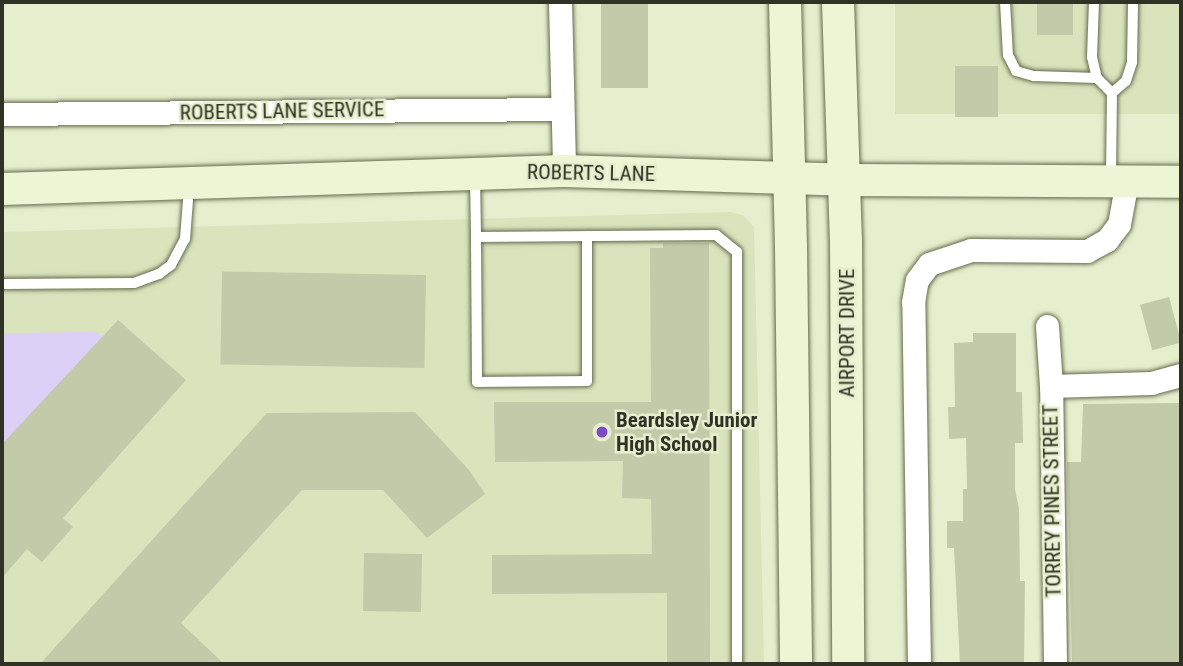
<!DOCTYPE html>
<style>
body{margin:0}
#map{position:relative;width:1183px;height:666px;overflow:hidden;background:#e6eecd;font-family:"Roboto Condensed",sans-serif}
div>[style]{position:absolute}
.built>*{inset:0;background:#dae3bc;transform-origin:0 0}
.green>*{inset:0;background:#dcd0f7}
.building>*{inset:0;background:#c2caaa;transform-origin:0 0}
.roads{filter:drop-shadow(0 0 2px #656b4e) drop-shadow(0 0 2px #656b4e)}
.service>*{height:10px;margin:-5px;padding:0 5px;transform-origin:5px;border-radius:5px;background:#fff}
.minor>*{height:23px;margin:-11.5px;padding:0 11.5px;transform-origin:11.5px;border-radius:11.5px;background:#fff}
.secondary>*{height:32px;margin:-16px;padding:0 16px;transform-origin:16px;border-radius:16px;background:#eef5d4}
.dots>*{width:19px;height:19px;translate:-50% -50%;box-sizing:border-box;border:4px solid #e6eecd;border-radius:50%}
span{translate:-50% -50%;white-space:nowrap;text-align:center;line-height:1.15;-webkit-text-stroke:5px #e6eecd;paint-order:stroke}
.street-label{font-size:21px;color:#2f3225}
.poi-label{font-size:21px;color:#2f3225;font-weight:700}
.left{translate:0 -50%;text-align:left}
.frame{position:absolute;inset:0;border:4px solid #2f3225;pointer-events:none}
</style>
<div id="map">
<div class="built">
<i style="left:895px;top:2px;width:286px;height:112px"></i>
<i style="clip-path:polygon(731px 212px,744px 216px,754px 227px,764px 664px,2px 664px,2px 232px)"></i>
</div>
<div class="green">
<i style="clip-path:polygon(93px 332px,103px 336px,2px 446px,2px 333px)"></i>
</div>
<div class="building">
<i style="left:601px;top:2px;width:47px;height:86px"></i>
<i style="left:1037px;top:2px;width:36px;height:33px"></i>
<i style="left:955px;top:66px;width:43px;height:51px"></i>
<i style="clip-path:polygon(663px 243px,709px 243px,710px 664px,667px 664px,667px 593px,492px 594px,492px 555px,652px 554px,651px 499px,622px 498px,623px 461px,495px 462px,494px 402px,651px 402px,650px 248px,663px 248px)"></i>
<i style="left:426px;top:275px;width:93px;height:204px;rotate:91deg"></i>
<i style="left:1169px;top:297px;width:47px;height:30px;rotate:75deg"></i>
<i style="clip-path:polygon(118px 320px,186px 380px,63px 518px,73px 527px,42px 562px,27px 549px,2px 578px,2px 444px)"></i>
<i style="clip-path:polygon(973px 333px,1016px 333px,1016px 392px,1022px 392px,1023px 443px,1015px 443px,1015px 489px,1019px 509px,1020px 581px,1025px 581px,1024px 664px,960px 664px,954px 548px,947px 548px,947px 521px,963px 521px,963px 489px,967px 489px,966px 438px,949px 439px,948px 407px,955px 407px,954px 343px,973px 342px)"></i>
<i style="clip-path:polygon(1181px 403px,1181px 664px,1072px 664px,1067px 462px,1081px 462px,1083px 404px)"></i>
<i style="clip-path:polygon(415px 412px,469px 470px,485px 494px,427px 538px,383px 490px,302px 490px,181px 623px,224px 664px,40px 664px,267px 413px)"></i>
<i style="left:422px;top:554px;width:58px;height:58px;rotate:91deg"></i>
</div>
<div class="roads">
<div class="service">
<i style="left:1005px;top:2px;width:53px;rotate:86.8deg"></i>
<i style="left:1008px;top:55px;width:18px;rotate:63deg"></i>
<i style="left:1016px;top:71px;width:19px;rotate:16deg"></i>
<i style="left:1034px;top:76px;width:63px;rotate:1.8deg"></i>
<i style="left:1094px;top:2px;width:55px;rotate:92.1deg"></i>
<i style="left:1092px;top:57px;width:22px;rotate:77deg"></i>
<i style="left:1097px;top:78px;width:21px;rotate:45deg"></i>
<i style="left:1112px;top:93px;width:86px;rotate:90.7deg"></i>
<i style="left:1112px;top:93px;width:18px;rotate:-41deg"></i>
<i style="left:1126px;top:81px;width:20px;rotate:-72deg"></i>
<i style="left:1132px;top:62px;width:60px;rotate:-89deg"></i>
<i style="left:475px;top:177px;width:60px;rotate:89deg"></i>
<i style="left:587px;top:236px;width:145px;rotate:90deg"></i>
<i style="left:587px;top:381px;width:110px;rotate:179.5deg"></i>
<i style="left:477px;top:382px;width:145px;rotate:-90.4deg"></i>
<i style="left:476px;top:237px;width:240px;rotate:-0.5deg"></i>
<i style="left:716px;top:235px;width:27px;rotate:39deg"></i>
<i style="left:737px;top:252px;width:412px;rotate:90deg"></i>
<i style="left:2px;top:284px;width:132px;rotate:-0.4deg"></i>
<i style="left:134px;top:283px;width:27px;rotate:-20deg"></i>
<i style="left:159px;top:274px;width:15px;rotate:-37deg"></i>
<i style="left:171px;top:265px;width:30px;rotate:-62deg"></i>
<i style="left:185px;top:239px;width:52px;rotate:-85.6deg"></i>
</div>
<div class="minor">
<i style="left:560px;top:2px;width:169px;rotate:88.6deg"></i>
<i style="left:2px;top:114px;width:560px;rotate:-0.51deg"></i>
<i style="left:1047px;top:326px;width:60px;rotate:86.2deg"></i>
<i style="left:919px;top:664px;width:362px;rotate:-90.9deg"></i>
<i style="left:913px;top:302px;width:22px;rotate:-80deg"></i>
<i style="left:917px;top:280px;width:20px;rotate:-53deg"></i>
<i style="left:929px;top:264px;width:44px;rotate:-18.4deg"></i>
<i style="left:971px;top:250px;width:116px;rotate:0.5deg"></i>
<i style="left:1087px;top:251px;width:23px;rotate:-29deg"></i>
<i style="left:1107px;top:240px;width:20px;rotate:-53deg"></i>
<i style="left:1119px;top:224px;width:44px;rotate:-79.5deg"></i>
<i style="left:1055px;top:664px;width:278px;rotate:-90.8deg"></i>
<i style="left:1051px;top:386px;width:100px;rotate:-1.7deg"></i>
<i style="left:1151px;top:383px;width:31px;rotate:-15deg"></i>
</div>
<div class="secondary">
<i style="left:785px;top:2px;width:245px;rotate:88.6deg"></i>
<i style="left:791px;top:247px;width:417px;rotate:89.3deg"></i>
<i style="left:838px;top:2px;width:238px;rotate:88.1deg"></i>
<i style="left:846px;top:240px;width:424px;rotate:89.7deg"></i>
<i style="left:2px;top:189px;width:562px;rotate:-1.83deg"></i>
<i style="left:564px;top:171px;width:281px;rotate:1.8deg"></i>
<i style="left:845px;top:180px;width:336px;rotate:0.3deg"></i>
</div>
</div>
<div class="dots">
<i style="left:602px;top:432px;background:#7c4cc4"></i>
</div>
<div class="street-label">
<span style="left:282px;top:111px;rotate:-1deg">ROBERTS LANE SERVICE</span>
<span style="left:591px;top:173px;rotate:1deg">ROBERTS LANE</span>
<span style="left:847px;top:333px;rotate:-90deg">AIRPORT DRIVE</span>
<span style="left:1052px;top:501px;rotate:-91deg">TORREY PINES STREET</span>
</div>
<div class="poi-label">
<span class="left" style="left:616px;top:432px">Beardsley Junior<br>High School</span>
</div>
<div class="frame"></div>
</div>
